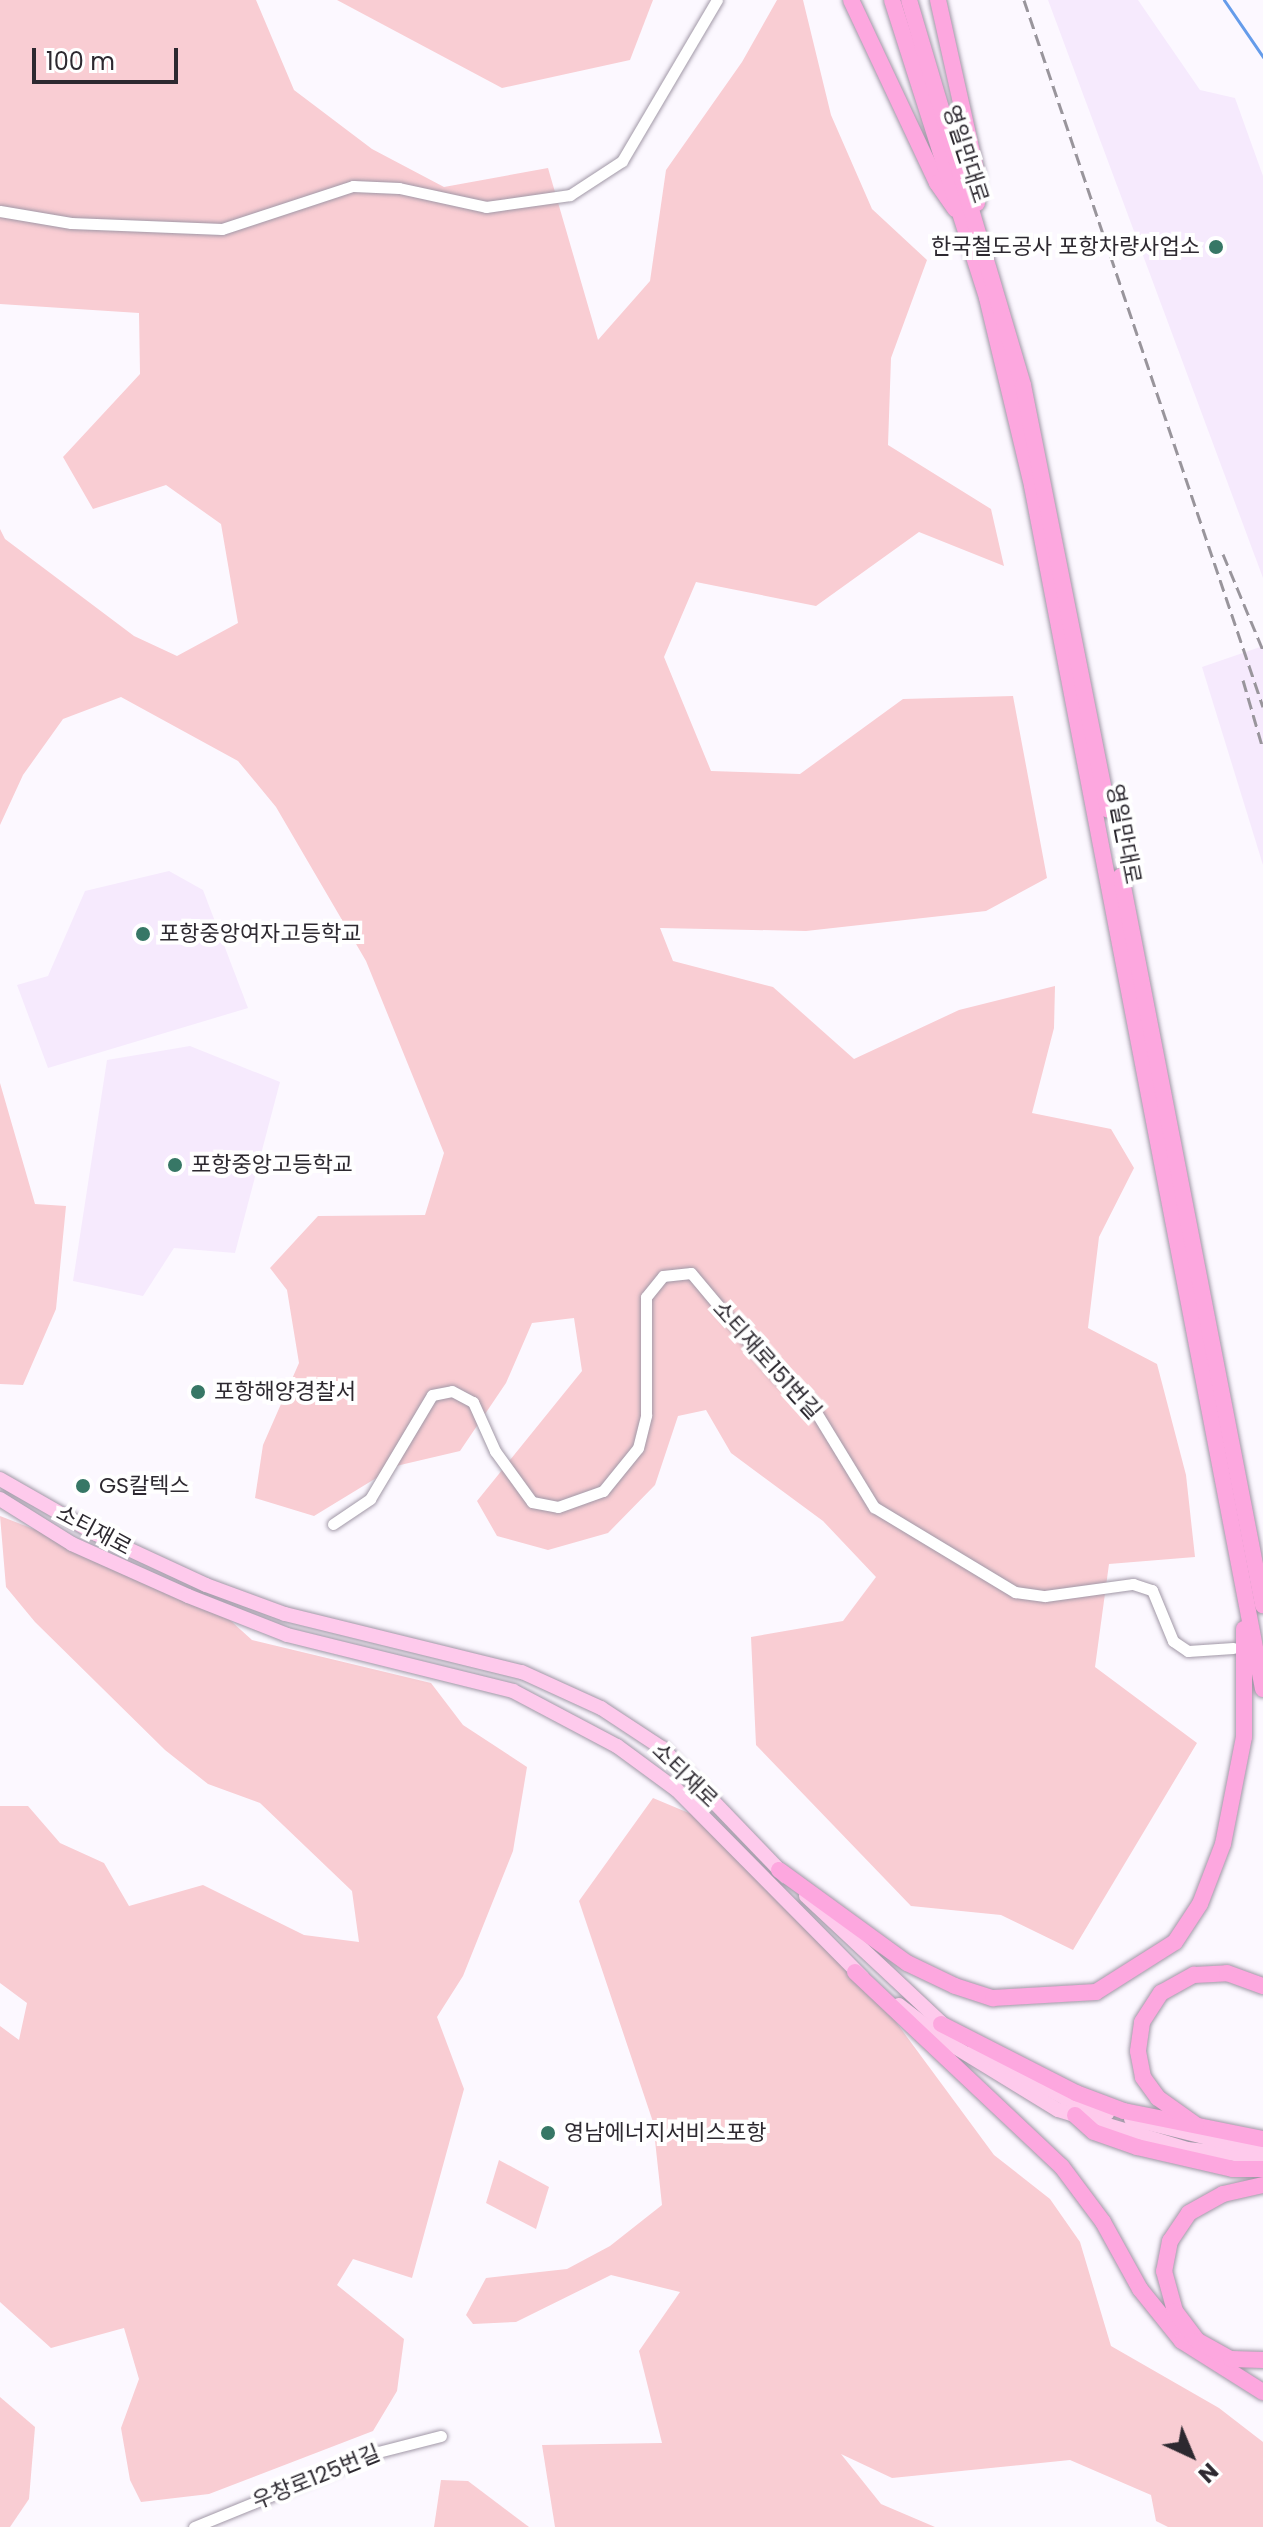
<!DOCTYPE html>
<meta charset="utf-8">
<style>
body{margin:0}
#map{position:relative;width:1263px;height:2527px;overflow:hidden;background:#fcf8ff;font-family:Poppins,"Noto Sans KR",sans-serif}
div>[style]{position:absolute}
.built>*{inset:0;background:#f6eafd}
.green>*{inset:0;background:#f9cdd3}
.stream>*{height:3px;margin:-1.5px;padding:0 1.5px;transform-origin:1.5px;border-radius:1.5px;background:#659cea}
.roads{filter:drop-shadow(0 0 2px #a198a7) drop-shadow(0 0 2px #a198a7)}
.minor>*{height:11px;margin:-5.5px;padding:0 5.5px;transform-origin:5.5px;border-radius:5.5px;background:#fff}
.major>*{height:14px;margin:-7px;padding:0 7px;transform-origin:7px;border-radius:7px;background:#fecaec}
.highway>*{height:16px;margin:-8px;padding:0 8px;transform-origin:8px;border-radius:8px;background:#fda7df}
.rail>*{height:3px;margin-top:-1.5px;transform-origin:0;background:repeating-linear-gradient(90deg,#99959c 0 12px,transparent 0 18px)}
.dots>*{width:22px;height:22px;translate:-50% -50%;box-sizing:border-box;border:4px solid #fff;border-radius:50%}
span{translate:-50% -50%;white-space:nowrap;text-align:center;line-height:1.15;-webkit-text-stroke:8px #fff;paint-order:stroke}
.street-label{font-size:22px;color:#2d2930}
.poi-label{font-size:22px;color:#2d2930}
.right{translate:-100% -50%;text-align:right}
.left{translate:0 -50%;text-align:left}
.north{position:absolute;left:1151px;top:2415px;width:80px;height:80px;-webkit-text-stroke:6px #fff;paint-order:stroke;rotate:136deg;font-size:22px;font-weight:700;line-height:32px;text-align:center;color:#2d2930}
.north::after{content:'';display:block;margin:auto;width:28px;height:36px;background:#2d2930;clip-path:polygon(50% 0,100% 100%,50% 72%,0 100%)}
.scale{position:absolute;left:32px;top:48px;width:146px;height:36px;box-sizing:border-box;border:4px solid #2d2930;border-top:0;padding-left:10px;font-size:24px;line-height:28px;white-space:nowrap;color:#2d2930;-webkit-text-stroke:6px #fff;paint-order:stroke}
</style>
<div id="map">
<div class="built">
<i style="clip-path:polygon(1048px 0,1138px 0,1200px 90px,1235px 98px,1263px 176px,1263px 578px)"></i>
<i style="clip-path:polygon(1263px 646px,1263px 865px,1202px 667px)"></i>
<i style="clip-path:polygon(169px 871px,203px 890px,248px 1008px,48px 1068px,17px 985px,48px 976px,85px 891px)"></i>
<i style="clip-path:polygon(190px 1046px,280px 1082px,235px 1253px,174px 1248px,143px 1296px,73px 1281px,107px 1060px)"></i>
</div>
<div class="green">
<i style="clip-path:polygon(0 0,256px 0,294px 90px,372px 149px,444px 187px,548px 168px,598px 340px,650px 281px,666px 170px,742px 62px,777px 0,803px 0,831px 115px,872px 209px,927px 260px,891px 358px,888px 445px,991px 509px,1004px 566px,919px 532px,816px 606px,696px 582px,664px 657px,711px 771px,800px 774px,903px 699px,1013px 696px,1047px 878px,986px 911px,806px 931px,660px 928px,673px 961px,773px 987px,854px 1059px,959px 1010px,1055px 986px,1054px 1028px,1032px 1113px,1111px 1129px,1134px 1168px,1099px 1237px,1088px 1328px,1157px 1364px,1186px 1475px,1195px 1557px,1109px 1564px,1095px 1667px,1197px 1743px,1073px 1950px,1001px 1915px,911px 1906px,756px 1745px,751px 1637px,843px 1621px,876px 1577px,823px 1521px,731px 1453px,706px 1410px,678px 1416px,655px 1485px,608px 1533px,548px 1550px,497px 1536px,477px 1501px,582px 1371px,574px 1318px,532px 1323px,506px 1383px,460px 1451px,396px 1466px,314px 1516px,255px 1498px,263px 1445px,299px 1363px,287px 1290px,270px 1268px,318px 1216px,425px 1215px,444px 1153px,366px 961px,276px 807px,238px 761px,121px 697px,63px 719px,23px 775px,0 825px,0 529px,5px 539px,134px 636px,177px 656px,238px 623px,221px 524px,166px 485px,93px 509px,63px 457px,140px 374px,139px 313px,0 304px)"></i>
<i style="clip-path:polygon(337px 0,653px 0,630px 60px,502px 88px)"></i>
<i style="clip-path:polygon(0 1083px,35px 1204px,66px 1206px,56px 1309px,23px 1385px,0 1384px)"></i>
<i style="clip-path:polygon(0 1516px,201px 1594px,252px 1640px,431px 1683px,463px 1725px,527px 1767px,513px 1851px,463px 1976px,437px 2017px,464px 2089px,412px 2278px,353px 2259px,337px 2285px,404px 2339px,397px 2391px,373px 2431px,209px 2494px,141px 2502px,130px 2480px,121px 2428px,139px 2379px,124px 2328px,51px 2348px,0 2302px,0 2026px,19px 2040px,27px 2003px,0 1983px,0 1806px,28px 1806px,60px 1843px,104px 1863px,129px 1906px,203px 1885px,304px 1935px,359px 1942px,352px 1891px,260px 1803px,208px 1784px,165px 1750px,35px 1622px,6px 1587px)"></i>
<i style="clip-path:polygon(653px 1798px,696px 1816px,879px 1999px,994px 2155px,1050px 2199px,1080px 2242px,1111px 2346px,1219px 2408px,1263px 2442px,1263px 2527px,1168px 2527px,1156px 2521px,1151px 2495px,1070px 2460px,892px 2478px,841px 2454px,881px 2504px,935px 2527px,555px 2527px,542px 2445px,662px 2443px,639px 2351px,680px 2292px,611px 2275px,516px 2322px,473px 2324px,466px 2315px,486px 2278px,567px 2269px,610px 2246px,662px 2205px,653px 2122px,579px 1901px)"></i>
<i style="clip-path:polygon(499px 2160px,549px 2187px,536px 2229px,486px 2203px)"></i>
<i style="clip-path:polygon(0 2397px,35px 2427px,29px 2499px,10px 2527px,0 2527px)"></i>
<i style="clip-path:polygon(441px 2480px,468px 2481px,529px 2527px,434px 2527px)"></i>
</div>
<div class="stream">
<i style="left:1224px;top:0;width:69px;rotate:55.6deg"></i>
</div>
<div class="roads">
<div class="minor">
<i style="left:0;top:211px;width:72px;rotate:9.6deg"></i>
<i style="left:71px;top:223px;width:151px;rotate:2.3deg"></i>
<i style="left:222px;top:229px;width:138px;rotate:-18.2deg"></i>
<i style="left:353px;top:186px;width:46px;rotate:2.5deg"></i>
<i style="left:399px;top:188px;width:89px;rotate:12.3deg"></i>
<i style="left:486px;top:207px;width:85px;rotate:-8.1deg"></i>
<i style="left:570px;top:195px;width:62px;rotate:-33.2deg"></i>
<i style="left:622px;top:161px;width:187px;rotate:-59.5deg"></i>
<i style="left:333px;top:1524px;width:45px;rotate:-34deg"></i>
<i style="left:370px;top:1499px;width:121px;rotate:-59.2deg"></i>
<i style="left:432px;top:1395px;width:20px;rotate:-11deg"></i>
<i style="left:452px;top:1391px;width:24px;rotate:28deg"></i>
<i style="left:473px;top:1402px;width:54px;rotate:65.8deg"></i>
<i style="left:495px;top:1451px;width:63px;rotate:54deg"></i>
<i style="left:532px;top:1502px;width:26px;rotate:11deg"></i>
<i style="left:558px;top:1507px;width:48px;rotate:-19.6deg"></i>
<i style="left:603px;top:1491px;width:55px;rotate:-50.9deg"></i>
<i style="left:638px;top:1448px;width:34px;rotate:-76deg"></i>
<i style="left:646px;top:1415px;width:118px;rotate:-90deg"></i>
<i style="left:646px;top:1297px;width:27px;rotate:-51deg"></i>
<i style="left:663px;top:1276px;width:28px;rotate:-6deg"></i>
<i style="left:691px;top:1273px;width:137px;rotate:50deg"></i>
<i style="left:779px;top:1378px;width:36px;rotate:36deg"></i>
<i style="left:808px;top:1399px;width:127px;rotate:58.6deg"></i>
<i style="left:874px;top:1507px;width:165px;rotate:31.1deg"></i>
<i style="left:1015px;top:1592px;width:30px;rotate:8deg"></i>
<i style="left:1045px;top:1596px;width:89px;rotate:-7.8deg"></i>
<i style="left:1133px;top:1584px;width:20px;rotate:18deg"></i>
<i style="left:1152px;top:1590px;width:55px;rotate:67.6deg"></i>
<i style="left:1173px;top:1641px;width:18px;rotate:34deg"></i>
<i style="left:1188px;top:1651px;width:45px;rotate:-3.8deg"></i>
<i style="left:194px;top:2527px;width:199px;rotate:-22.2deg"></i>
<i style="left:378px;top:2452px;width:65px;rotate:-14.3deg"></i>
</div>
<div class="major">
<i style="left:0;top:1479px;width:111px;rotate:29.8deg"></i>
<i style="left:96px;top:1534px;width:121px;rotate:24.9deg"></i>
<i style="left:206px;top:1585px;width:84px;rotate:20.2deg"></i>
<i style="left:285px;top:1614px;width:244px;rotate:13.8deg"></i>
<i style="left:522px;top:1672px;width:87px;rotate:24.5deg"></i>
<i style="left:601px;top:1708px;width:73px;rotate:33.3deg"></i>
<i style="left:662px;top:1748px;width:178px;rotate:46.1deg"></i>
<i style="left:0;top:1499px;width:85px;rotate:32deg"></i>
<i style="left:72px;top:1544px;width:127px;rotate:24.1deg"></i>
<i style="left:188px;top:1596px;width:106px;rotate:21.5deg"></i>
<i style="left:287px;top:1635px;width:233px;rotate:13.9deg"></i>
<i style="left:513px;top:1691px;width:118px;rotate:27.9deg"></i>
<i style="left:617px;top:1746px;width:74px;rotate:36.3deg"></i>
<i style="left:677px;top:1790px;width:264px;rotate:45.3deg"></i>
<i style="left:806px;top:1896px;width:195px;rotate:43.1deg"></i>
<i style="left:899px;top:2005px;width:61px;rotate:37.6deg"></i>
<i style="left:947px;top:2042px;width:130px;rotate:31.5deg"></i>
<i style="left:1058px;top:2110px;width:135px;rotate:16.8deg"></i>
<i style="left:1187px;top:2149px;width:76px;rotate:6deg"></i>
<i style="left:975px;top:2048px;width:103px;rotate:29.1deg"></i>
<i style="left:1065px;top:2098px;width:45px;rotate:19.7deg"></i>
<i style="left:1131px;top:2119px;width:100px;rotate:13.9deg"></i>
<i style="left:1228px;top:2143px;width:35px;rotate:5deg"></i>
</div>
<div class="highway">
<i style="left:851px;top:0;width:202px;rotate:64.8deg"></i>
<i style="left:937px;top:183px;width:32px;rotate:55deg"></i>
<i style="left:892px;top:0;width:313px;rotate:72.3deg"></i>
<i style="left:987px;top:298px;width:193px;rotate:76.5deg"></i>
<i style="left:1032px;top:486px;width:1225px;rotate:79.13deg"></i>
<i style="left:909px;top:0;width:402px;rotate:73.5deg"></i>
<i style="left:1023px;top:385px;width:433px;rotate:78.7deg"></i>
<i style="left:938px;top:0;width:179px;rotate:77.4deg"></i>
<i style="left:977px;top:175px;width:28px;rotate:90deg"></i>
<i style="left:1121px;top:876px;width:743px;rotate:78.98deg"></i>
<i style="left:779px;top:1870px;width:158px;rotate:36deg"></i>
<i style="left:907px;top:1963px;width:53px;rotate:25.6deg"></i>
<i style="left:955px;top:1986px;width:40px;rotate:18deg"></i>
<i style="left:993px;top:1998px;width:103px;rotate:-3.3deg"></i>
<i style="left:1096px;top:1992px;width:93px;rotate:-32.3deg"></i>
<i style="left:1175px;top:1942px;width:45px;rotate:-56.7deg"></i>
<i style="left:1200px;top:1904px;width:64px;rotate:-69deg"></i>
<i style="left:1223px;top:1844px;width:109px;rotate:-78.9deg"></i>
<i style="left:1244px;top:1737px;width:108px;rotate:-90deg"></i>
<i style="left:855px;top:1972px;width:284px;rotate:43.3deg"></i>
<i style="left:1062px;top:2167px;width:69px;rotate:53.3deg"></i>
<i style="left:1103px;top:2222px;width:77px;rotate:61.1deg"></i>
<i style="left:1140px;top:2289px;width:67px;rotate:51.1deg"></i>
<i style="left:1182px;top:2341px;width:96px;rotate:32.2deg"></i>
<i style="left:941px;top:2024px;width:152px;rotate:27.1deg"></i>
<i style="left:1076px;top:2093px;width:51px;rotate:20.6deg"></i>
<i style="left:1124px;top:2111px;width:142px;rotate:11.4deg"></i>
<i style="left:1075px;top:2115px;width:25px;rotate:42deg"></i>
<i style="left:1094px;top:2132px;width:46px;rotate:19.2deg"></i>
<i style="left:1137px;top:2147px;width:98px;rotate:12.9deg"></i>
<i style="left:1233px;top:2169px;width:30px"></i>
<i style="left:1196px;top:2125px;width:47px;rotate:-144.6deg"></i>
<i style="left:1158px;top:2098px;width:26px;rotate:-126deg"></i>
<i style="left:1143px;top:2077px;width:26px;rotate:-101deg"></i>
<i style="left:1138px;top:2051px;width:29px;rotate:-82deg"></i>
<i style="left:1142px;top:2022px;width:35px;rotate:-57deg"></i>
<i style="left:1161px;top:1993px;width:38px;rotate:-29deg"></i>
<i style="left:1194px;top:1975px;width:33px;rotate:-3deg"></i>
<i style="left:1227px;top:1973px;width:38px;rotate:20deg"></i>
<i style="left:1263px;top:2185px;width:41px;rotate:167.3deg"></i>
<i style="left:1223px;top:2194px;width:39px;rotate:151deg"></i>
<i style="left:1189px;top:2213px;width:34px;rotate:124deg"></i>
<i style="left:1170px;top:2241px;width:31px;rotate:101deg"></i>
<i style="left:1164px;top:2271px;width:41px;rotate:74.6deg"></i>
<i style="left:1175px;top:2311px;width:38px;rotate:53deg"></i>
<i style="left:1198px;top:2341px;width:38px;rotate:29deg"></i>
<i style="left:1231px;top:2359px;width:32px;rotate:2deg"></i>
</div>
</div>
<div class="rail">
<i style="left:1024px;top:0;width:746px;rotate:71.32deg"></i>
<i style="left:1223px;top:554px;width:104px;rotate:67.4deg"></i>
<i style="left:1243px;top:680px;width:72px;rotate:73.8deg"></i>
</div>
<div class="dots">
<i style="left:1216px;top:247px;background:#377766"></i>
<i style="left:143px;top:934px;background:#377766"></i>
<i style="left:175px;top:1165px;background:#377766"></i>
<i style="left:198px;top:1392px;background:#377766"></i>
<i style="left:83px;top:1486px;background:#377766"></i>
<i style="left:548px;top:2133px;background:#377766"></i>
</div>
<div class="street-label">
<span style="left:966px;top:154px;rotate:72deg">영일만대로</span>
<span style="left:1124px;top:834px;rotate:79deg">영일만대로</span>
<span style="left:767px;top:1360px;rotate:48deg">소티재로151번길</span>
<span style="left:94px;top:1530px;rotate:28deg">소티재로</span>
<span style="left:685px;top:1775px;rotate:44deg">소티재로</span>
<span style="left:316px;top:2477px;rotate:-22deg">우창로125번길</span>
</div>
<div class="poi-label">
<span class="right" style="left:1200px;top:247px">한국철도공사 포항차량사업소</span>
<span class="left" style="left:159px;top:934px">포항중앙여자고등학교</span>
<span class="left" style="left:191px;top:1165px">포항중앙고등학교</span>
<span class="left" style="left:214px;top:1392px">포항해양경찰서</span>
<span class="left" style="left:99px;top:1486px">GS칼텍스</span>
<span class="left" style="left:564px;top:2133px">영남에너지서비스포항</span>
</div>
<div class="north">N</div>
<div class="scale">100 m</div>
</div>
